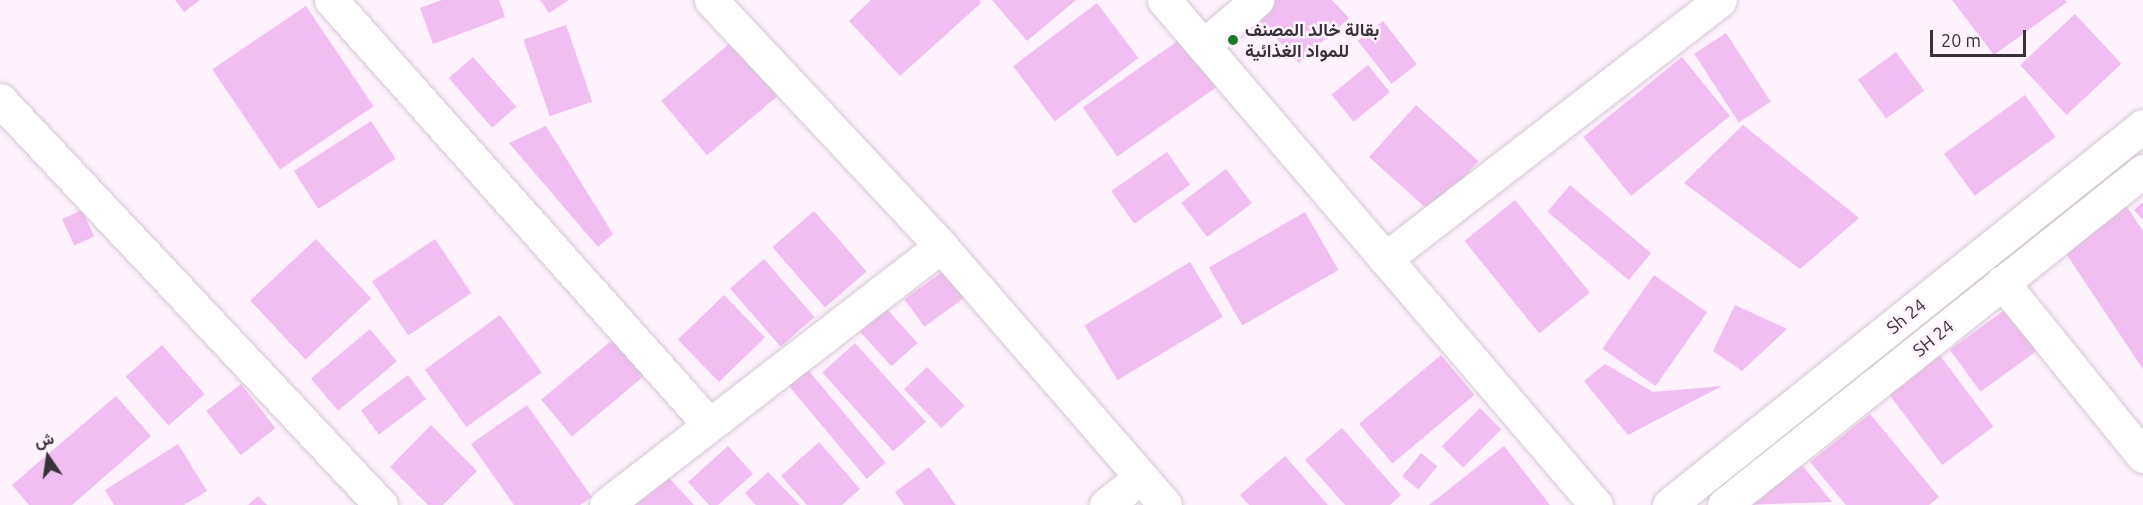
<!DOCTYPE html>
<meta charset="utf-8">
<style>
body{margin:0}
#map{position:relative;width:2143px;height:505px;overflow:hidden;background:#fef2fd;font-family:Ubuntu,Vazirmatn,sans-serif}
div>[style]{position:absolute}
.building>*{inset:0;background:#f2bdf0;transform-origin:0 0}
.roads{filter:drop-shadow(0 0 2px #d5c7d4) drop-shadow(0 0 2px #d5c7d4)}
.minor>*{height:33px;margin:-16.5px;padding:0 16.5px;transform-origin:16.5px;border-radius:16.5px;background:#fff}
.tertiary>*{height:33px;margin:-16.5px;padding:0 16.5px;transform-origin:16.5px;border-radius:16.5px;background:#fff}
.dots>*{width:16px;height:16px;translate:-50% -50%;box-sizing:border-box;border:3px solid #fef2fd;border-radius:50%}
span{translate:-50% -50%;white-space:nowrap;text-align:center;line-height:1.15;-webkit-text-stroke:5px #fef2fd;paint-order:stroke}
.poi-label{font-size:18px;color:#383238;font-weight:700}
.left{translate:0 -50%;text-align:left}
.street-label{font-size:18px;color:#383238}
.north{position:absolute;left:18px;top:427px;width:60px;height:60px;-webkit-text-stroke:4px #fef2fd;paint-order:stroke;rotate:347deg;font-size:16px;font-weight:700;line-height:24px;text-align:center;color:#383238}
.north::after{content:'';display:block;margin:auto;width:21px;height:27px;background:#383238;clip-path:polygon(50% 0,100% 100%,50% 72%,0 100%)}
.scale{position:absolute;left:1930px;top:30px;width:96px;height:27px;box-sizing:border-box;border:3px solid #383238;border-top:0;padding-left:8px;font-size:18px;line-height:21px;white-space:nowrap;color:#383238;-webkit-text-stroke:4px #fef2fd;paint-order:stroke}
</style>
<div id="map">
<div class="building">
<i style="clip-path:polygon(175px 0,200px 0,184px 12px)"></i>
<i style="clip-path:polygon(442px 0,499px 0,505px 17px,433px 44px,420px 8px)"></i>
<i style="clip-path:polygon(540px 0,569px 0,549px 13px)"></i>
<i style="clip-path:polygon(871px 0,979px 0,981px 3px,900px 76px,849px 21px)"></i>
<i style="clip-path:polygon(992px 0,1076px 0,1027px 41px)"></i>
<i style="clip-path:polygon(1263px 0,1332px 0,1349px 18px,1299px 63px,1251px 11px)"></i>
<i style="clip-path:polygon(1952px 0,2065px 0,2067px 2px,1994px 55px)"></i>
<i style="left:1097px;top:3px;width:69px;height:105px;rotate:53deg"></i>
<i style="left:306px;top:6px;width:121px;height:113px;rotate:56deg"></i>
<i style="left:2075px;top:14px;width:68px;height:75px;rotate:47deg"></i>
<i style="left:1383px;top:21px;width:55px;height:32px;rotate:52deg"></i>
<i style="left:566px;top:25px;width:81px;height:45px;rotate:71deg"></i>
<i style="left:1726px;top:33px;width:82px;height:38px;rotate:57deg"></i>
<i style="left:741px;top:34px;width:71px;height:104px;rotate:50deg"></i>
<i style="left:1182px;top:38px;width:60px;height:121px;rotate:55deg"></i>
<i style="left:1896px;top:52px;width:48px;height:47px;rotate:54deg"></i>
<i style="left:473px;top:57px;width:66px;height:32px;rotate:49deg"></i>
<i style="left:1682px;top:57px;width:76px;height:127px;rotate:51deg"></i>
<i style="left:1368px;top:65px;width:35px;height:47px;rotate:51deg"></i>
<i style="left:2025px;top:95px;width:52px;height:100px;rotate:54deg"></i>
<i style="left:1416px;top:105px;width:84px;height:70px;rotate:42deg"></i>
<i style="left:371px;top:121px;width:45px;height:92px;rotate:57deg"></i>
<i style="clip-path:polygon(1743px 125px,1859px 218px,1800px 269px,1684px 183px)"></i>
<i style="clip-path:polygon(546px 126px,613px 234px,598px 247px,509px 143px)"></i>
<i style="left:1167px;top:152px;width:40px;height:68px;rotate:55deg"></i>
<i style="left:1226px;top:169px;width:43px;height:56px;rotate:53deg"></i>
<i style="left:1570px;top:185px;width:106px;height:35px;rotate:40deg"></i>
<i style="left:1515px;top:200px;width:119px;height:65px;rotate:51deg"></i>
<i style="clip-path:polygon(2143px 202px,2143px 220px,2134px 210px)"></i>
<i style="clip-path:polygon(2125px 204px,2143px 231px,2143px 369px,2061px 246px)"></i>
<i style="left:82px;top:210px;width:29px;height:22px;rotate:65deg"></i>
<i style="left:814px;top:211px;width:80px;height:55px;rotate:49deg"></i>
<i style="left:1305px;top:212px;width:67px;height:111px;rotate:60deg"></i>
<i style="left:316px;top:239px;width:81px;height:90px;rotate:47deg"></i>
<i style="left:435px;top:239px;width:65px;height:76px;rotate:56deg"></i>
<i style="left:764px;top:259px;width:77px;height:45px;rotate:49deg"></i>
<i style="left:1190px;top:262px;width:64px;height:123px;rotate:59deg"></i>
<i style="left:953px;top:264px;width:34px;height:60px;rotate:54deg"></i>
<i style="left:1654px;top:275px;width:65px;height:90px;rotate:35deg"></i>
<i style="left:724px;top:295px;width:59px;height:64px;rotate:46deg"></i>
<i style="left:2017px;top:301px;width:52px;height:83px;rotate:54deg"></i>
<i style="clip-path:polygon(1735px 305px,1787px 329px,1742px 371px,1713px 351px)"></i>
<i style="left:886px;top:308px;width:47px;height:35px;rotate:48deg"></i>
<i style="left:500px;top:315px;width:71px;height:93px;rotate:54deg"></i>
<i style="left:370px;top:329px;width:42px;height:77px;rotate:50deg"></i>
<i style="left:617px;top:336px;width:48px;height:99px;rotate:50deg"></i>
<i style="left:855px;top:343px;width:106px;height:44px;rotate:48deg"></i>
<i style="left:162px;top:345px;width:65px;height:48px;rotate:49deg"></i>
<i style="left:1932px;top:345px;width:102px;height:64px;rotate:53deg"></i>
<i style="left:1441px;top:355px;width:52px;height:107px;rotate:50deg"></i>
<i style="clip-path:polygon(1605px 364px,1653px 392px,1722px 386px,1628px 435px,1584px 381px)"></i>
<i style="left:927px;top:367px;width:54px;height:32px;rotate:46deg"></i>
<i style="left:808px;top:370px;width:121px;height:25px;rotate:50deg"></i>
<i style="left:408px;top:375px;width:30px;height:59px;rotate:53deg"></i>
<i style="left:241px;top:384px;width:56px;height:44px;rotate:52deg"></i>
<i style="clip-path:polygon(116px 396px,151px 436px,72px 505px,29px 505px,12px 485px)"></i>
<i style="clip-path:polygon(527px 405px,592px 497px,580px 505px,514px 505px,471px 444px)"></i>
<i style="left:1480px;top:408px;width:30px;height:54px;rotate:45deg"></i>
<i style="clip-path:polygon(1870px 414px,1939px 497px,1929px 505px,1846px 505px,1810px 462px)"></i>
<i style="clip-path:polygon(431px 425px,477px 471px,443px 505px,428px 505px,390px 467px)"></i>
<i style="clip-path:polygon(1342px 428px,1401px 495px,1390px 505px,1345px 505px,1305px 460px)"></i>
<i style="clip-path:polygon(819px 442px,860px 489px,842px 505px,807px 505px,781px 476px)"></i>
<i style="clip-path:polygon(178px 444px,207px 491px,184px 505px,114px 505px,105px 490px)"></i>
<i style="clip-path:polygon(728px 446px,753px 474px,718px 505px,709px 505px,688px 482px)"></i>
<i style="clip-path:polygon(1504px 446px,1550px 505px,1429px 505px)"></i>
<i style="left:1421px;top:453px;width:21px;height:30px;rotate:39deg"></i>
<i style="clip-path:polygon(1285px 456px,1328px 505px,1249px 505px,1240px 495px)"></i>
<i style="clip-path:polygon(1798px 460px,1832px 502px,1742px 505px)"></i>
<i style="clip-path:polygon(929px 467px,956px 505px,904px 505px,895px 492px)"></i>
<i style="clip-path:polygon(660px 468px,694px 505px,627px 505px)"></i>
<i style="clip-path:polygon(768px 472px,800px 505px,756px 505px,745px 493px)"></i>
<i style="clip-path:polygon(258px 496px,267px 505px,248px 505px)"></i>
</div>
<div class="roads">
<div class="minor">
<i style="left:331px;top:0;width:565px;rotate:48.3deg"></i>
<i style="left:711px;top:0;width:337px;rotate:46.9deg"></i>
<i style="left:941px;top:246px;width:342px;rotate:49.1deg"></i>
<i style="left:1164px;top:0;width:665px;rotate:49.45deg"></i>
<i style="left:1204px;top:45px;width:70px;rotate:-40.3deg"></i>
<i style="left:0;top:100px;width:556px;rotate:46.75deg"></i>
<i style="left:1385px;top:259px;width:423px;rotate:-37.7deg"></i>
<i style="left:2002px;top:282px;width:224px;rotate:51deg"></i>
<i style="left:606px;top:505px;width:423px;rotate:-37.7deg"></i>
<i style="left:1106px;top:505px;width:43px;rotate:-38.5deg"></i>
</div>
<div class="tertiary">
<i style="left:1669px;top:505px;width:607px;rotate:-38.65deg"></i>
<i style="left:1724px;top:505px;width:536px;rotate:-38.56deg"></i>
</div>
</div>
<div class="dots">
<i style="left:1233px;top:40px;background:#1d7928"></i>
</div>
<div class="poi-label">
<span class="left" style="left:1245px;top:40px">بقالة خالد المصنف<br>للمواد الغذائية</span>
</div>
<div class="street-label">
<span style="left:1906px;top:316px;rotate:-39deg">Sh 24</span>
<span style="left:1933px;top:338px;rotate:-39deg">SH 24</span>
</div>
<div class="north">ش</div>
<div class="scale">20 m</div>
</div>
